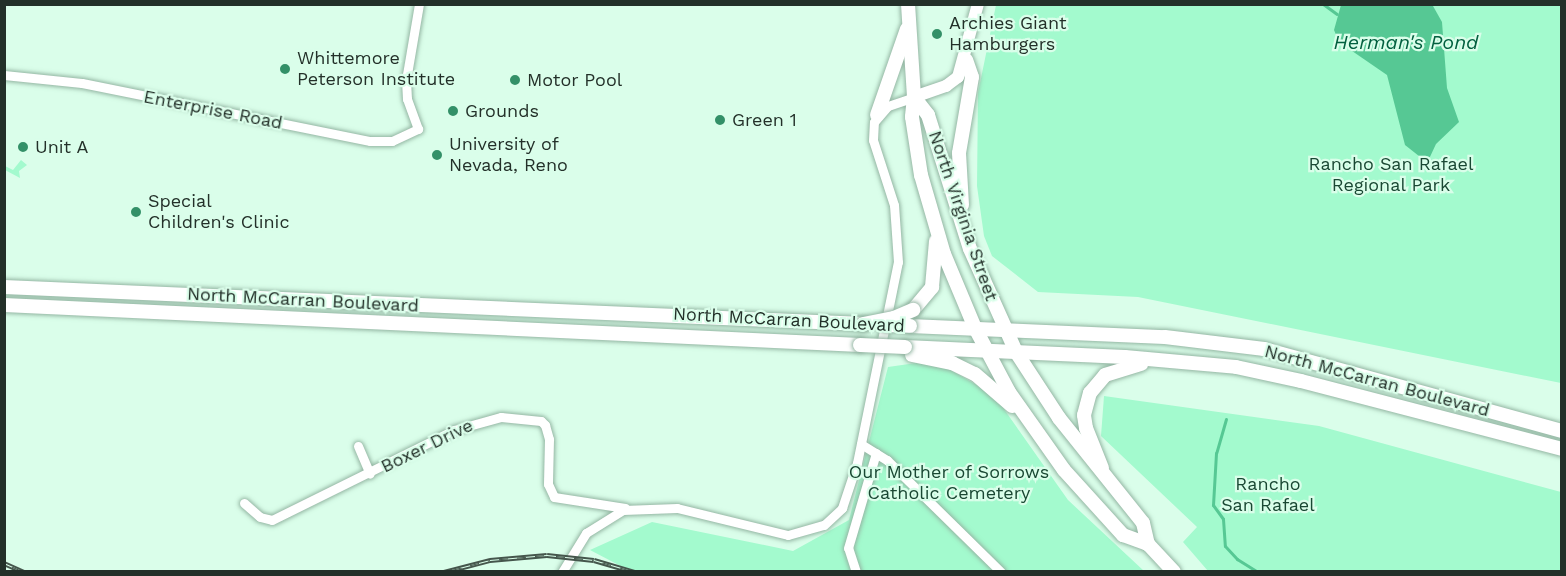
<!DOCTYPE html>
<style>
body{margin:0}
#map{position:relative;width:1566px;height:576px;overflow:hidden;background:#dafeea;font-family:"Work Sans",sans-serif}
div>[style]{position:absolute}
.green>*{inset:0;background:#a3face}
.water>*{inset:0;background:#56c894}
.stream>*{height:3px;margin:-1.5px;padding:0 1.5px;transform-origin:1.5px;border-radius:1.5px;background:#56c894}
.roads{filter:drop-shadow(0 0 2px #94b6a3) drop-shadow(0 0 2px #94b6a3)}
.street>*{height:9px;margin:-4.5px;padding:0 4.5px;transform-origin:4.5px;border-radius:4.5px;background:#fff}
.secondary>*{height:12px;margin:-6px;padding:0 6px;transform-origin:6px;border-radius:6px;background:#fff}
.primary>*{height:14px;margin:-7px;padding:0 7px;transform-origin:7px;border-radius:7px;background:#fff}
.rail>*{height:5px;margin-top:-2.5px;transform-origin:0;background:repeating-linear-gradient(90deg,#dafeea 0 9px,#45564c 0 18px);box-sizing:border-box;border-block:2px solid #45564c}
.bridges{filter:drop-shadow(0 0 2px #94b6a3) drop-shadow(0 0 2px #94b6a3)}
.primary-bridge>*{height:14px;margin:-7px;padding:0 7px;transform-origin:7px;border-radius:7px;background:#fff}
.dots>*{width:16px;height:16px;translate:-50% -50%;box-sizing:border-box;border:3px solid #dafeea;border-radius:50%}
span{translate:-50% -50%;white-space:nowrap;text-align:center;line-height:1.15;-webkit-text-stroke:4.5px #dafeea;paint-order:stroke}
.poi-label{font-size:18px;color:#233029}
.left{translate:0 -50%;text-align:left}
.street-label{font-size:18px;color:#233029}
.park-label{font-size:18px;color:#194833}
.water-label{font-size:20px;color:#02603f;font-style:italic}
.frame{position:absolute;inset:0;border:6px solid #233029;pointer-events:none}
</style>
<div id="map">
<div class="green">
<i style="clip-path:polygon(996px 5px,1561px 5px,1561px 383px,1138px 297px,1038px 292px,992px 256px,984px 236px,977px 186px,978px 93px)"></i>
<i style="clip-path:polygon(21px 160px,27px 165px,19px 171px,20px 178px,5px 170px,5px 166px,13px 170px)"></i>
<i style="clip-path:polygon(923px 362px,940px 364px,994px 395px,1068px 500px,1144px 571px,632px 572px,590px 550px,652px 522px,793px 551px,849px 520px,888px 367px)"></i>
<i style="clip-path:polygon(1104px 396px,1319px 426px,1561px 492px,1561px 571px,1208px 571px,1183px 542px,1197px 527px,1101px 436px)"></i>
</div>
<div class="water">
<i style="clip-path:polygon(1341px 5px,1433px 6px,1442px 22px,1447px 88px,1459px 122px,1436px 144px,1429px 159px,1424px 160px,1405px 145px,1387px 75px,1339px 42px,1334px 30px)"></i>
</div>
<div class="stream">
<i style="left:1323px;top:4px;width:17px;rotate:36deg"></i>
<i style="left:1226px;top:419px;width:35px;rotate:106deg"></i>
<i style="left:1216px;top:453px;width:52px;rotate:93.3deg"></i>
<i style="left:1213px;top:505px;width:17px;rotate:54deg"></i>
<i style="left:1223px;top:519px;width:27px;rotate:86deg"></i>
<i style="left:1225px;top:546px;width:18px;rotate:47deg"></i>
<i style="left:1237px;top:559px;width:25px;rotate:32deg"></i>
</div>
<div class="roads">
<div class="street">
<i style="left:4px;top:75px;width:78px;rotate:5.9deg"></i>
<i style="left:82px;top:83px;width:294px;rotate:11.4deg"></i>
<i style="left:370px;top:141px;width:22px"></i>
<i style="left:392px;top:141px;width:29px;rotate:-25deg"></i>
<i style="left:418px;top:129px;width:32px;rotate:-110deg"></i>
<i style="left:407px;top:99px;width:19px;rotate:-93deg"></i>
<i style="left:406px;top:80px;width:77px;rotate:-80.3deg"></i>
<i style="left:861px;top:444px;width:31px;rotate:32deg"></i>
<i style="left:887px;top:460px;width:160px;rotate:44.5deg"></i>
<i style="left:358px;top:446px;width:30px;rotate:67deg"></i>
<i style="left:244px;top:503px;width:21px;rotate:41deg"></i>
<i style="left:260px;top:517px;width:12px;rotate:14deg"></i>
<i style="left:272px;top:520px;width:203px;rotate:-26.3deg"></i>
<i style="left:454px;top:430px;width:49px;rotate:-15.5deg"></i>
<i style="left:501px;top:417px;width:40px;rotate:5.7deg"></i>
<i style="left:541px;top:421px;width:6px;rotate:45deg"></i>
<i style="left:545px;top:425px;width:15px;rotate:74deg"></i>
<i style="left:549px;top:439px;width:45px;rotate:91.3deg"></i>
<i style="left:548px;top:484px;width:14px;rotate:65deg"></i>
<i style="left:554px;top:497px;width:72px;rotate:8.8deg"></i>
<i style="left:562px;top:572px;width:46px;rotate:-58.4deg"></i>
<i style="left:586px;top:533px;width:44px;rotate:-31.9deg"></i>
<i style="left:623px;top:510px;width:54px;rotate:-2.1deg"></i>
<i style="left:677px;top:508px;width:114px;rotate:13.7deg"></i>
<i style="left:788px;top:535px;width:37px;rotate:-16deg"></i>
<i style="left:824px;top:525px;width:25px;rotate:-43deg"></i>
<i style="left:842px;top:508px;width:47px;rotate:-71.6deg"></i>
<i style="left:857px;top:463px;width:205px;rotate:-78.5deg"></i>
<i style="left:898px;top:262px;width:57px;rotate:-94deg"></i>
<i style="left:894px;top:205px;width:68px;rotate:-107.9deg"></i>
<i style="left:873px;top:140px;width:18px;rotate:-87deg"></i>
<i style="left:874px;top:122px;width:21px;rotate:-49deg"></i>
<i style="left:888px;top:106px;width:28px;rotate:-19deg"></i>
<i style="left:856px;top:572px;width:25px;rotate:-108deg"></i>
<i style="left:848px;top:548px;width:99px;rotate:-73.6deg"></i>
</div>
<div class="secondary">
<i style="left:914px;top:97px;width:34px;rotate:-19deg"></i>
<i style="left:946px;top:86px;width:15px;rotate:-37deg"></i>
<i style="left:958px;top:77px;width:76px;rotate:-74.7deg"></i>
</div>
<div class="primary">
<i style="left:908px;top:4px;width:93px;rotate:86.3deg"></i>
<i style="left:914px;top:97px;width:20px;rotate:96deg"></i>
<i style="left:912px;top:117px;width:59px;rotate:81.2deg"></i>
<i style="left:921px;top:175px;width:82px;rotate:73.8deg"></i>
<i style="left:944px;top:254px;width:80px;rotate:67.3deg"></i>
<i style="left:975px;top:328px;width:72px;rotate:62deg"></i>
<i style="left:1009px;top:392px;width:95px;rotate:54.8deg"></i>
<i style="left:1064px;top:470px;width:88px;rotate:47.8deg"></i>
<i style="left:1123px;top:535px;width:27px;rotate:20deg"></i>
<i style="left:1148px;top:544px;width:38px;rotate:47deg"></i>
<i style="left:914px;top:97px;width:23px;rotate:52deg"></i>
<i style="left:928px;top:115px;width:140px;rotate:72.6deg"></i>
<i style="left:970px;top:249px;width:113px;rotate:65.9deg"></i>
<i style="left:1016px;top:352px;width:79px;rotate:56.9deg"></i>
<i style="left:1059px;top:418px;width:134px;rotate:51.3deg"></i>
<i style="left:1143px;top:523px;width:22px;rotate:77deg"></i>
<i style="left:877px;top:115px;width:91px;rotate:-70.8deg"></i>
<i style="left:962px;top:205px;width:52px;rotate:-93.3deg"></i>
<i style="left:959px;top:153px;width:77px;rotate:-80.3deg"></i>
<i style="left:972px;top:77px;width:18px;rotate:-109deg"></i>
<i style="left:4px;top:287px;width:860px;rotate:2.47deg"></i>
<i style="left:4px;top:305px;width:857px;rotate:2.68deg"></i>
<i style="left:913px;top:310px;width:30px;rotate:-50deg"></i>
<i style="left:932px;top:287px;width:46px;rotate:-85deg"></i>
<i style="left:910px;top:326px;width:255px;rotate:2.5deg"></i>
<i style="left:1165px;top:337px;width:100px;rotate:6.9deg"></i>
<i style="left:1264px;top:349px;width:309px;rotate:15.4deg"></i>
<i style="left:905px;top:347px;width:220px;rotate:2.6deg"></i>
<i style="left:1125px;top:357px;width:111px;rotate:5.1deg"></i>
<i style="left:1236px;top:367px;width:66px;rotate:12.2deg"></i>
<i style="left:1301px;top:381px;width:270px;rotate:14.6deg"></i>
<i style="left:912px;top:355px;width:41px;rotate:11.3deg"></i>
<i style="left:952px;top:363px;width:25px;rotate:26deg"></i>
<i style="left:975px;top:374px;width:49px;rotate:40.9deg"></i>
<i style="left:1102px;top:468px;width:43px;rotate:-111.8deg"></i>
<i style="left:1086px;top:428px;width:13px;rotate:-99deg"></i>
<i style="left:1084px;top:415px;width:23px;rotate:-75deg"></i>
<i style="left:1090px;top:393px;width:23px;rotate:-50deg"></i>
<i style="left:1105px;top:375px;width:38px;rotate:-17deg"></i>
</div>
</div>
<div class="rail">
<i style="left:4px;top:563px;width:22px;rotate:24deg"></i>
<i style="left:444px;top:572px;width:48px;rotate:-14.6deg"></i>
<i style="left:490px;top:560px;width:57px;rotate:-5deg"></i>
<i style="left:547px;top:555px;width:47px;rotate:6.1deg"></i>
<i style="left:594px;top:560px;width:43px;rotate:16.3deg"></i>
</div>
<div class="bridges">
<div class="primary-bridge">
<i style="left:863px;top:324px;width:32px;rotate:-11deg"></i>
<i style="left:894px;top:318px;width:21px;rotate:-23deg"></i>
<i style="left:885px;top:325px;width:25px;rotate:2deg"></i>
<i style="left:860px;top:345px;width:45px;rotate:2.5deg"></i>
</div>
</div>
<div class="dots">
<i style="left:937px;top:34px;background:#339068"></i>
<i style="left:285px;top:69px;background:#339068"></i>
<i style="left:515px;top:80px;background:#339068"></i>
<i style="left:453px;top:111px;background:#339068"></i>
<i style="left:720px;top:120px;background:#339068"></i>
<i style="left:23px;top:147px;background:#339068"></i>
<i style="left:437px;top:155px;background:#339068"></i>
<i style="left:136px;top:212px;background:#339068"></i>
</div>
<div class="poi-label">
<span class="left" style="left:949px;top:34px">Archies Giant<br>Hamburgers</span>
<span class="left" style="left:297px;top:69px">Whittemore<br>Peterson Institute</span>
<span class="left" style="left:527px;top:80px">Motor Pool</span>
<span class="left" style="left:465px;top:111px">Grounds</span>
<span class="left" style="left:732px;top:120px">Green 1</span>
<span class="left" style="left:449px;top:155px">University of<br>Nevada, Reno</span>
<span class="left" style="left:35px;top:147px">Unit A</span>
<span class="left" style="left:148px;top:212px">Special<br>Children's Clinic</span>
</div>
<div class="street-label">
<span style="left:213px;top:110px;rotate:11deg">Enterprise Road</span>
<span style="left:963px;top:216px;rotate:71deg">North Virginia Street</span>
<span style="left:303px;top:300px;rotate:3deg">North McCarran Boulevard</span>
<span style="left:789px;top:320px;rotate:3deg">North McCarran Boulevard</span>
<span style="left:1377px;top:381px;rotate:15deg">North McCarran Boulevard</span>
<span style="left:427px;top:446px;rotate:-26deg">Boxer Drive</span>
</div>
<div class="park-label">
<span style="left:1391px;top:175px">Rancho San Rafael<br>Regional Park</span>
<span style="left:949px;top:483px">Our Mother of Sorrows<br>Catholic Cemetery</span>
<span style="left:1268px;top:495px">Rancho<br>San Rafael</span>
</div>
<div class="water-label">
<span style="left:1406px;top:42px">Herman's Pond</span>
</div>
<div class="frame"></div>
</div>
